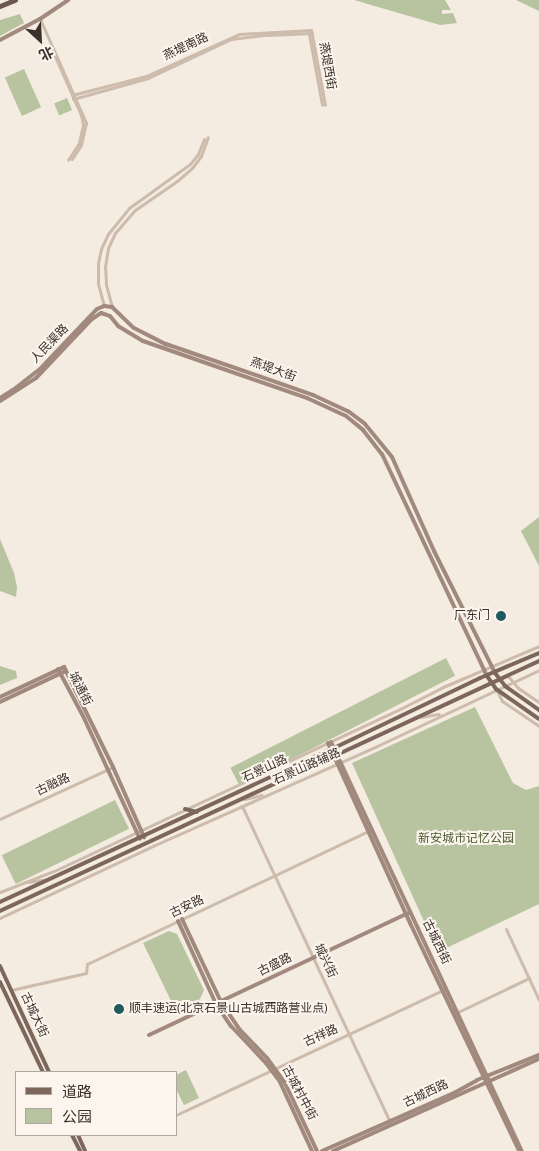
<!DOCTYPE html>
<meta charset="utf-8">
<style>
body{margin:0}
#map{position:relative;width:539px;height:1151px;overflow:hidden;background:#f4ebe1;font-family:"Archivo Narrow","Noto Sans SC",sans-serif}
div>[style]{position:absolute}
.green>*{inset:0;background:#b8c4a0;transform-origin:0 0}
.tertiary>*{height:3px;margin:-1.5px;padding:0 1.5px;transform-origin:1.5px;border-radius:1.5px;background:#cdbbac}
.secondary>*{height:4px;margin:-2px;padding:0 2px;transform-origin:2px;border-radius:2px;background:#a18a7d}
.primary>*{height:4px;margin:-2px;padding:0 2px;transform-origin:2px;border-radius:2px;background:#7d675c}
.trunk>*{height:4.5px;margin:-2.25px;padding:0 2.25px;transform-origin:2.25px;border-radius:2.25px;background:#6c584f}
.dots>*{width:14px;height:14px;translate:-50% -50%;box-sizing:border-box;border:2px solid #fbf5ee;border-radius:50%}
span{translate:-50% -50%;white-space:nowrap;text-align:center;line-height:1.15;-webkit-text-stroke:4px #fbf5ee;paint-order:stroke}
.street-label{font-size:12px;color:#3b302b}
.poi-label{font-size:12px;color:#3b302b}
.right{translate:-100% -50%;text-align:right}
.left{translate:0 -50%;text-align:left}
.park-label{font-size:12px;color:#4a5a2e}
.legend{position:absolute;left:15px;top:1071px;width:162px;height:65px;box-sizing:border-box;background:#fbf5ee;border:1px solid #aea6a0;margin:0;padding:6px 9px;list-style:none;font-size:15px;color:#3b302b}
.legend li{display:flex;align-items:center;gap:10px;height:25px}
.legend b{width:25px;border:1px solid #aea6a0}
.north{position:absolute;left:15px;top:15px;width:50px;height:50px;-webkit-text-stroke:4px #fbf5ee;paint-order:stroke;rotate:155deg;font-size:14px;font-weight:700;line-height:20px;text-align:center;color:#3b302b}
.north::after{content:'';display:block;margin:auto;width:18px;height:22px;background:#3b302b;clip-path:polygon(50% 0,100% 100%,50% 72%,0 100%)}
</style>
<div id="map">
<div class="green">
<i style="clip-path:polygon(354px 0,445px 0,451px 10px,442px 10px,442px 14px,453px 13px,457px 23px,440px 25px)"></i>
<i style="clip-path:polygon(516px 0,539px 0,539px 11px)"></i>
<i style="clip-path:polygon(20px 14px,24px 23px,0 36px,0 20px)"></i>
<i style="left:24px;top:69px;width:42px;height:21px;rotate:66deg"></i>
<i style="left:67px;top:98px;width:13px;height:14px;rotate:67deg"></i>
<i style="clip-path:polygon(539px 517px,539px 566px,521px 531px)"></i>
<i style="clip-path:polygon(0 539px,14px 573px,17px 587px,16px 597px,0 591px)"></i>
<i style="left:446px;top:658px;width:20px;height:242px;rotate:63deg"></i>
<i style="clip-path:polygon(0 666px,16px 671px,17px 678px,0 685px)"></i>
<i style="clip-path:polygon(475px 707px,513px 783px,526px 790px,539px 786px,539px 904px,438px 952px,352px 763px)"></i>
<i style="left:115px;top:800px;width:32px;height:126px;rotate:64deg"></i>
<i style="clip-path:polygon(169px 931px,177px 934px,204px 990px,199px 1001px,176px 1011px,143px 943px)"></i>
<i style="clip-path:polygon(186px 1070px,199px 1098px,184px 1105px,176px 1089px,176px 1075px)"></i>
</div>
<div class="tertiary">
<i style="left:40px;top:19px;width:114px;rotate:66.1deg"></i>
<i style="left:86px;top:123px;width:23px;rotate:103deg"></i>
<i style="left:81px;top:145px;width:17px;rotate:123deg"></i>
<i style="left:309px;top:34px;width:72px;rotate:79.6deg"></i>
<i style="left:50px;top:45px;width:77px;rotate:66.1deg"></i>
<i style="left:81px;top:115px;width:10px;rotate:79deg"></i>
<i style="left:83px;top:125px;width:18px;rotate:103deg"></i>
<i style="left:79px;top:143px;width:20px;rotate:123deg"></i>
<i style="left:72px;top:95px;width:76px;rotate:-14.4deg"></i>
<i style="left:146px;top:76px;width:102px;rotate:-24.3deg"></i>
<i style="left:239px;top:34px;width:72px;rotate:-3.2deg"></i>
<i style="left:311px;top:30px;width:76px;rotate:79.4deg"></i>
<i style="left:73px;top:99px;width:78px;rotate:-15.6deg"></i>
<i style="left:148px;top:78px;width:92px;rotate:-25.2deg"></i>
<i style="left:231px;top:39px;width:35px;rotate:-7deg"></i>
<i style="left:266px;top:35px;width:46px;rotate:-2.5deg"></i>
<i style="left:104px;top:306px;width:23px;rotate:-105deg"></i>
<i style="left:98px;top:284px;width:21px;rotate:-90deg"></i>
<i style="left:98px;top:263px;width:14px;rotate:-78deg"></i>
<i style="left:101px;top:249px;width:17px;rotate:-65deg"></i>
<i style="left:108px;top:234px;width:33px;rotate:-51deg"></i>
<i style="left:129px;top:208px;width:75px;rotate:-35.8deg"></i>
<i style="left:190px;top:164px;width:13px;rotate:-51deg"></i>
<i style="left:198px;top:154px;width:16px;rotate:-68deg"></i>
<i style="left:112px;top:307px;width:24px;rotate:-105deg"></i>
<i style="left:106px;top:284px;width:17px;rotate:-93deg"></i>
<i style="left:105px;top:267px;width:19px;rotate:-81deg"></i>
<i style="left:108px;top:248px;width:17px;rotate:-65deg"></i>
<i style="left:115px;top:233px;width:30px;rotate:-49deg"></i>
<i style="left:135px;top:210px;width:51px;rotate:-34.6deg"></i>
<i style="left:177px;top:181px;width:20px;rotate:-41deg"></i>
<i style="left:192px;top:168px;width:15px;rotate:-53deg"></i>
<i style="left:201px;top:156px;width:20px;rotate:-70deg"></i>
<i style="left:508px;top:676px;width:16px;rotate:50deg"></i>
<i style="left:518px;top:688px;width:25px;rotate:34deg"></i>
<i style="left:496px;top:689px;width:13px;rotate:63deg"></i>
<i style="left:502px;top:701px;width:45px;rotate:34deg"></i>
<i style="left:420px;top:717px;width:19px;rotate:-9deg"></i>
<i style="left:244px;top:799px;width:18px;rotate:-13deg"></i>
<i style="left:242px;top:806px;width:349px;rotate:64.9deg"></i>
<i style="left:0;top:819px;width:124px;rotate:-24.7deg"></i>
<i style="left:28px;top:882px;width:21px;rotate:-8deg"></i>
<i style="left:0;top:892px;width:58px;rotate:-21.3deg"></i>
<i style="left:54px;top:871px;width:384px;rotate:-25.1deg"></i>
<i style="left:402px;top:708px;width:46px;rotate:-27.1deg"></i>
<i style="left:443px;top:687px;width:104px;rotate:-23.1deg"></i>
<i style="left:0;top:918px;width:171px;rotate:-25.2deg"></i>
<i style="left:155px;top:845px;width:243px;rotate:-24deg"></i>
<i style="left:377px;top:746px;width:179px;rotate:-25.1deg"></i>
<i style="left:506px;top:929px;width:78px;rotate:65.1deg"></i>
<i style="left:11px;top:990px;width:77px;rotate:-12.8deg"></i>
<i style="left:86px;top:973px;width:9px;rotate:-84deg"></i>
<i style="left:87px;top:964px;width:312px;rotate:-25.3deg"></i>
<i style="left:458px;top:1012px;width:79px;rotate:-25.6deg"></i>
<i style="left:176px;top:1115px;width:295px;rotate:-25.1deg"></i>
</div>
<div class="secondary">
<i style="left:0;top:40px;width:45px;rotate:-27.7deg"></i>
<i style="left:40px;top:19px;width:34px;rotate:-34deg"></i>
<i style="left:0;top:398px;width:15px;rotate:-32deg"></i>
<i style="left:13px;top:390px;width:37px;rotate:-38deg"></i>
<i style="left:42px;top:367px;width:80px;rotate:-46.5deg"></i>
<i style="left:97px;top:309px;width:8px;rotate:-23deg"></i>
<i style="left:104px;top:306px;width:8px;rotate:7deg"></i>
<i style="left:112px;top:307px;width:30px;rotate:44deg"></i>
<i style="left:134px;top:328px;width:36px;rotate:27deg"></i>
<i style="left:166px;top:344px;width:156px;rotate:19.1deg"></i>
<i style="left:313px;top:395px;width:38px;rotate:25deg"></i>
<i style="left:348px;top:411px;width:21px;rotate:37deg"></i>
<i style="left:365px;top:424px;width:43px;rotate:50.7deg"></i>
<i style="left:392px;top:457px;width:103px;rotate:65.9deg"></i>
<i style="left:434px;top:551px;width:136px;rotate:63.4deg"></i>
<i style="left:0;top:401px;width:43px;rotate:-32.6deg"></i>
<i style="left:36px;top:378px;width:81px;rotate:-46.5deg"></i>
<i style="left:92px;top:319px;width:11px;rotate:-34deg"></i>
<i style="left:101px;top:313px;width:9px;rotate:18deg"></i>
<i style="left:110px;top:316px;width:13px;rotate:51deg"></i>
<i style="left:118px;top:326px;width:29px;rotate:31deg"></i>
<i style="left:143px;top:341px;width:174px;rotate:19.2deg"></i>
<i style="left:307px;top:398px;width:43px;rotate:24.8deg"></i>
<i style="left:346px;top:416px;width:22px;rotate:39deg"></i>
<i style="left:363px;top:430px;width:31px;rotate:52deg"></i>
<i style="left:382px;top:454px;width:246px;rotate:64.7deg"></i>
<i style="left:58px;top:669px;width:55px;rotate:62deg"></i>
<i style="left:84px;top:718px;width:133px;rotate:65.2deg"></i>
<i style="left:0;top:697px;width:71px;rotate:-25.1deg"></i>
<i style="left:64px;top:667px;width:111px;rotate:63.9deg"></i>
<i style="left:113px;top:767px;width:77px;rotate:66.1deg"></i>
<i style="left:0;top:702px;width:73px;rotate:-25.2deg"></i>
<i style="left:331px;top:742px;width:451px;rotate:65deg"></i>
<i style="left:328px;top:743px;width:198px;rotate:65.5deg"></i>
<i style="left:410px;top:923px;width:253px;rotate:64.4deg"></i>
<i style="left:182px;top:919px;width:92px;rotate:64.8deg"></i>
<i style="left:221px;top:1002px;width:34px;rotate:56deg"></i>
<i style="left:240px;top:1030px;width:39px;rotate:46deg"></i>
<i style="left:267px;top:1058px;width:31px;rotate:54deg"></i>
<i style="left:285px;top:1083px;width:75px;rotate:64.8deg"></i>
<i style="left:178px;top:921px;width:91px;rotate:65.4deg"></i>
<i style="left:216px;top:1004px;width:27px;rotate:56deg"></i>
<i style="left:231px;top:1026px;width:51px;rotate:46.6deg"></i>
<i style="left:266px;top:1063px;width:21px;rotate:53deg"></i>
<i style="left:279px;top:1080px;width:78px;rotate:65.1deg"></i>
<i style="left:149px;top:1035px;width:286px;rotate:-25.2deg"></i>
<i style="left:322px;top:1151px;width:144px;rotate:-23.7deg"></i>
<i style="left:454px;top:1093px;width:26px;rotate:-29deg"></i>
<i style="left:477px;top:1080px;width:67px;rotate:-22deg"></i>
<i style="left:333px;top:1151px;width:226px;rotate:-24.1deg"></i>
</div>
<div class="primary">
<i style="left:495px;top:673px;width:16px;rotate:52deg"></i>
<i style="left:505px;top:686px;width:42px;rotate:35.2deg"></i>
<i style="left:487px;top:676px;width:16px;rotate:55deg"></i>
<i style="left:496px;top:689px;width:52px;rotate:34.9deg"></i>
<i style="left:185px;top:809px;width:12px;rotate:14deg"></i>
<i style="left:0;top:902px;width:368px;rotate:-24.8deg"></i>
<i style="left:334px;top:748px;width:162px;rotate:-25.6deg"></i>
<i style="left:480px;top:678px;width:64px;rotate:-23deg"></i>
<i style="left:0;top:911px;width:594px;rotate:-24.88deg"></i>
<i style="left:0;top:966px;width:117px;rotate:65.2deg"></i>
<i style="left:0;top:982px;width:100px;rotate:64.5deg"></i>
<i style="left:72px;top:1135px;width:18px;rotate:63deg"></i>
<i style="left:78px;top:1135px;width:17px;rotate:66deg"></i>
</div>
<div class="trunk">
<i style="left:0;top:6px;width:16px;rotate:-22deg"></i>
</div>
<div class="dots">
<i style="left:501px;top:616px;background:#1f5a5e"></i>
<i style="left:119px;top:1009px;background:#1f5a5e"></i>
</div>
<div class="street-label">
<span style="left:186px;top:47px;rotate:-25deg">燕堤南路</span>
<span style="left:327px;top:66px;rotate:80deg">燕堤西街</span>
<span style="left:50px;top:344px;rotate:-46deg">人民渠路</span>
<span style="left:273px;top:370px;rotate:20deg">燕堤大街</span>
<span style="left:80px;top:689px;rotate:63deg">城通街</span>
<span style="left:307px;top:767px;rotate:-24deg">石景山路辅路</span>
<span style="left:265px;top:769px;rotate:-25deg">石景山路</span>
<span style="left:53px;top:785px;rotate:-25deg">古融路</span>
<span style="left:187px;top:907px;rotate:-25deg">古安路</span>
<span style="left:436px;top:942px;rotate:64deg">古城西街</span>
<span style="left:325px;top:961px;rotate:65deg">城兴街</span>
<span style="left:275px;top:965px;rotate:-26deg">古盛路</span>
<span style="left:34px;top:1015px;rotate:65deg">古城大街</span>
<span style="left:321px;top:1036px;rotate:-24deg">古祥路</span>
<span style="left:299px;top:1093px;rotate:62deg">古城村中街</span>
<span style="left:426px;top:1094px;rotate:-25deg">古城西路</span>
</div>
<div class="poi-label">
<span class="right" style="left:490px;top:616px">厂东门</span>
<span class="left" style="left:129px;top:1009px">顺丰速运(北京石景山古城西路营业点)</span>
</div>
<div class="park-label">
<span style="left:466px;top:839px">新安城市记忆公园</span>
</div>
<ul class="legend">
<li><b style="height:6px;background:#7d675c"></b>道路</li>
<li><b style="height:14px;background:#b8c4a0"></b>公园</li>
</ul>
<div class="north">北</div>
</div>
